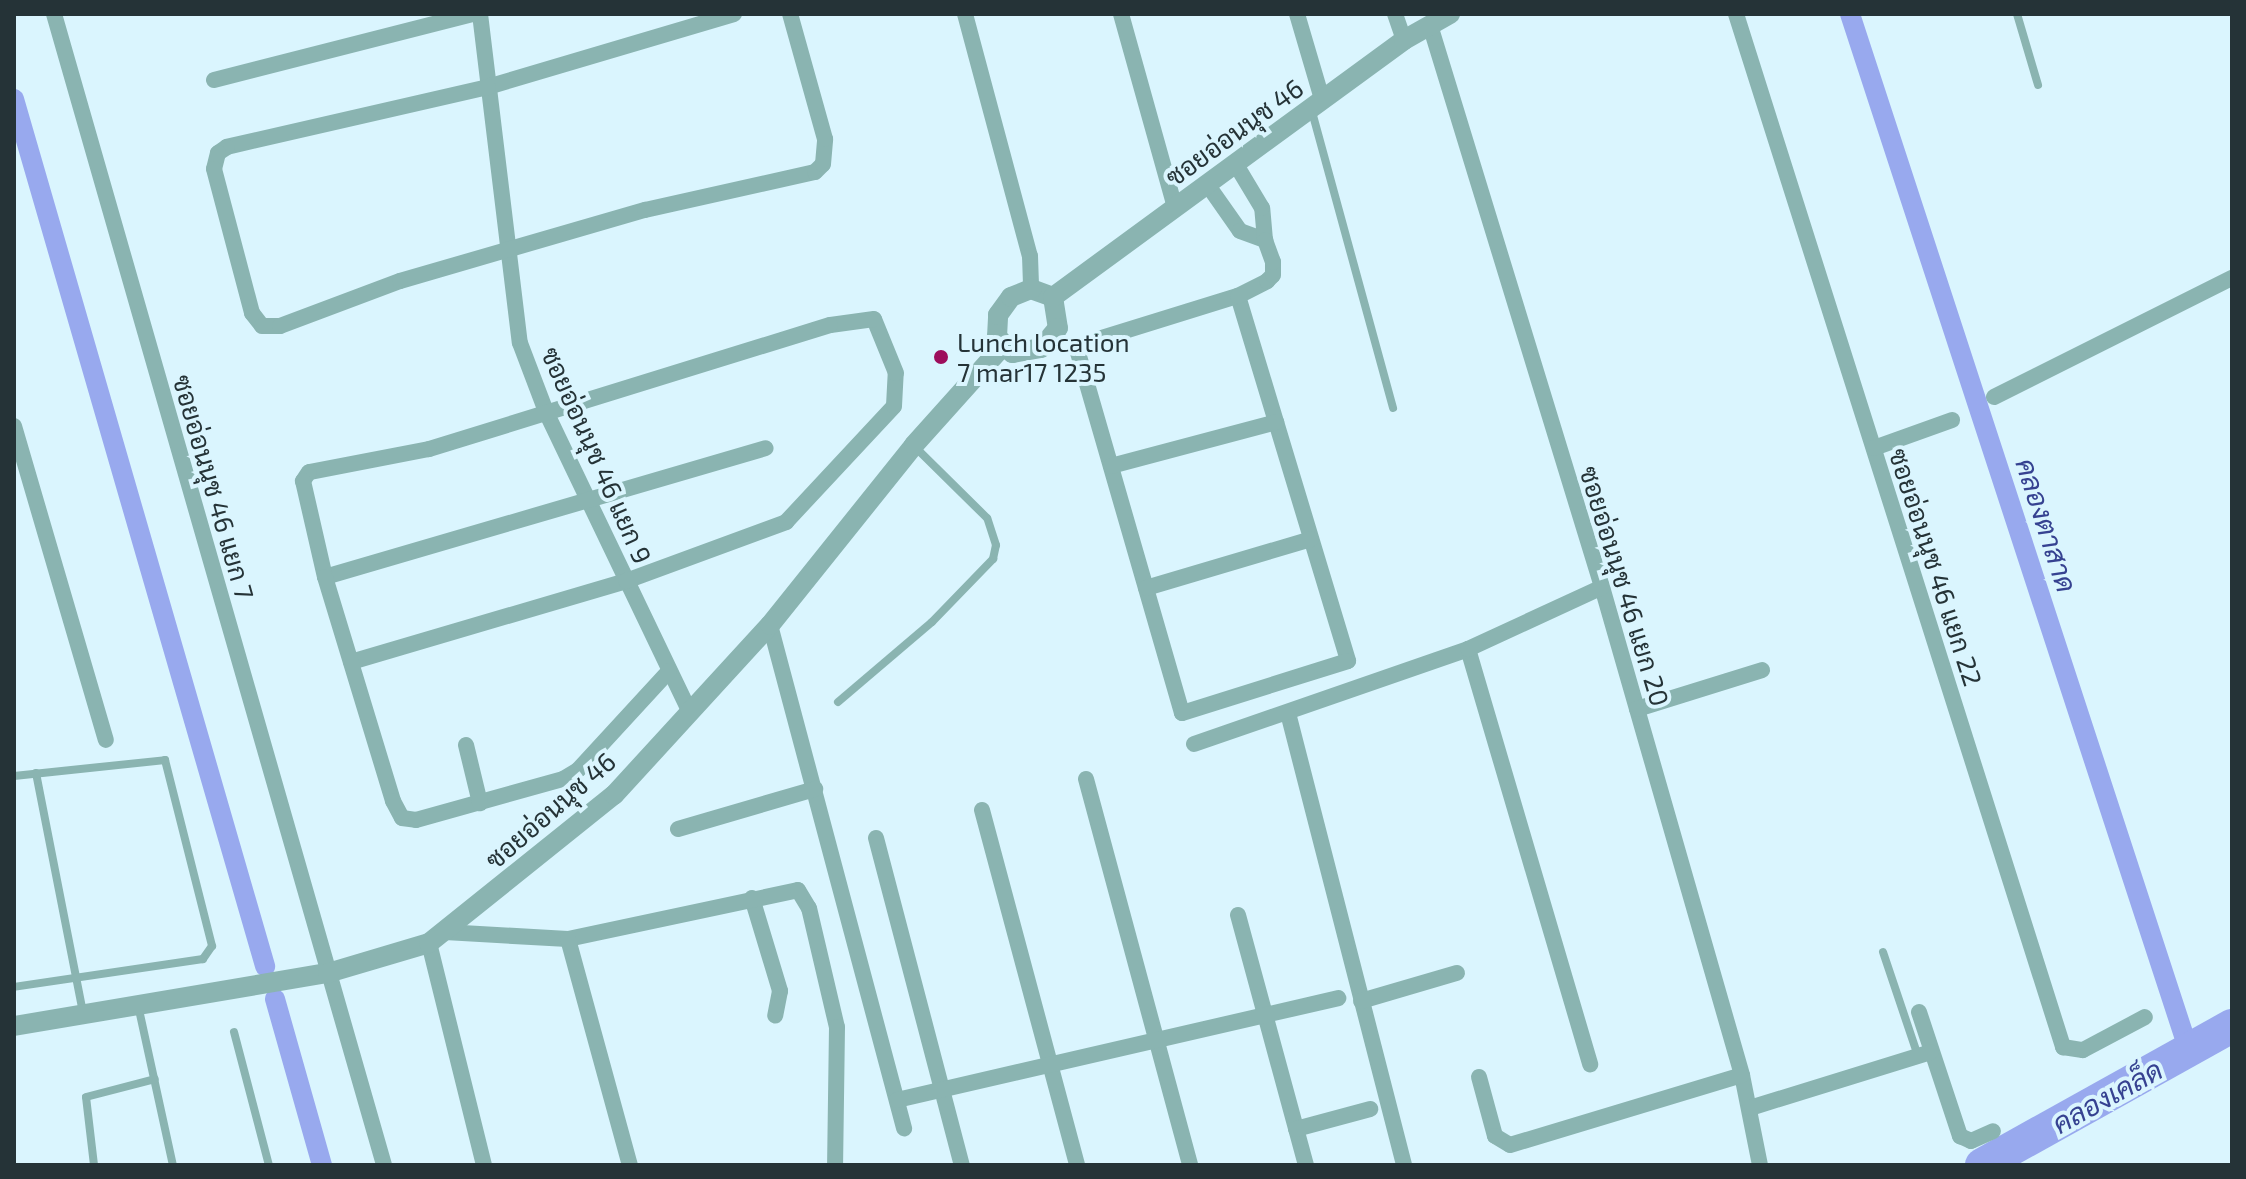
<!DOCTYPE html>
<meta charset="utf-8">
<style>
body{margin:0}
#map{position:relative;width:2246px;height:1179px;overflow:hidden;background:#daf5fe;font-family:"Exo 2",Sarabun,sans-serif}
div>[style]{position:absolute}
.canal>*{height:20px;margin:-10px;padding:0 10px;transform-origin:10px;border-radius:10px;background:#98a9ee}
.river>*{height:34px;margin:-17px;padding:0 17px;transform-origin:17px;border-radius:17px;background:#98a9ee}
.service>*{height:8px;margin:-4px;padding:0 4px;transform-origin:4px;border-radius:4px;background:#8ab4b1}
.minor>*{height:16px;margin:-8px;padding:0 8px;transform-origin:8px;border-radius:8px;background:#8ab4b1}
.tertiary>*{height:20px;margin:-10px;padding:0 10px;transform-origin:10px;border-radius:10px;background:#8ab4b1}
.dots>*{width:22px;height:22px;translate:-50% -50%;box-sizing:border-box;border:4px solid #daf5fe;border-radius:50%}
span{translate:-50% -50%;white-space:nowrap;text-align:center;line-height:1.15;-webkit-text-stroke:8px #daf5fe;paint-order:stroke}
.street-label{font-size:26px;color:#253337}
.poi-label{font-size:26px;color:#253337}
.left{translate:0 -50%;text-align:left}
.water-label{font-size:28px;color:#364291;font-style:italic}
.frame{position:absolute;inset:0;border:16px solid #253337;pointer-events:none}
</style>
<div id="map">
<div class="canal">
<i style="left:1850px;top:14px;width:1094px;rotate:71.9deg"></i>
<i style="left:14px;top:99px;width:903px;rotate:73.85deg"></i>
<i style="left:275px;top:999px;width:173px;rotate:74.2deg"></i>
</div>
<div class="river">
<i style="left:1982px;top:1165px;width:286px;rotate:-29.1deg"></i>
</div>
<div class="service">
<i style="left:2017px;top:14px;width:74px;rotate:73.5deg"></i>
<i style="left:1311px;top:108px;width:311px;rotate:74.7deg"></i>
<i style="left:838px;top:702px;width:123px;rotate:-40.4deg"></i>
<i style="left:932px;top:622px;width:88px;rotate:-45.9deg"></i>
<i style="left:993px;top:559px;width:14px;rotate:-78deg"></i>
<i style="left:996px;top:545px;width:28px;rotate:-108deg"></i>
<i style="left:987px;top:518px;width:103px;rotate:-135.4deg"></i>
<i style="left:36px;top:773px;width:244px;rotate:78.9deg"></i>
<i style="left:14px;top:776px;width:152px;rotate:-6deg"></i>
<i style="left:165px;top:760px;width:192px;rotate:75.8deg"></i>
<i style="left:212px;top:946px;width:16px;rotate:125deg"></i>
<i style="left:203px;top:959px;width:191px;rotate:171.6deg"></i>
<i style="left:1883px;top:952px;width:110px;rotate:71.4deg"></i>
<i style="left:138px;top:1005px;width:164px;rotate:77.7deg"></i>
<i style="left:234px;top:1032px;width:138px;rotate:75.3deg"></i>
<i style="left:94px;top:1165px;width:68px;rotate:-96.7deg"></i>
<i style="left:86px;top:1097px;width:71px;rotate:-14.6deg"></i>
</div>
<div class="minor">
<i style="left:54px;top:14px;width:1197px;rotate:74deg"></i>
<i style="left:480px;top:14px;width:331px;rotate:83.1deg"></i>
<i style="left:520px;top:343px;width:76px;rotate:69.2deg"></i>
<i style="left:547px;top:414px;width:331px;rotate:64.4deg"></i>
<i style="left:734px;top:14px;width:257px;rotate:163.5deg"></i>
<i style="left:488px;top:87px;width:268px;rotate:167.1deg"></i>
<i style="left:227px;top:147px;width:11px;rotate:146deg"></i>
<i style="left:218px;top:153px;width:16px;rotate:104deg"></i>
<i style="left:214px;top:169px;width:149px;rotate:75.2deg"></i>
<i style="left:252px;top:313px;width:16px;rotate:52deg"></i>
<i style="left:262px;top:326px;width:18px"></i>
<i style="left:280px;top:326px;width:128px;rotate:-20.6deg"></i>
<i style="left:400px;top:281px;width:255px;rotate:-16.2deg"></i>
<i style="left:645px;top:210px;width:174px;rotate:-12.6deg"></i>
<i style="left:815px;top:172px;width:11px;rotate:-45deg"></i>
<i style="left:823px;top:164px;width:25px;rotate:-85deg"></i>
<i style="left:825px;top:139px;width:130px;rotate:-105.6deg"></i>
<i style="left:965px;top:14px;width:251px;rotate:75deg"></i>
<i style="left:1030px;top:256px;width:33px;rotate:88deg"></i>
<i style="left:1121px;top:14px;width:201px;rotate:74.4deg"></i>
<i style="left:1297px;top:14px;width:89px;rotate:73.6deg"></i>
<i style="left:1395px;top:14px;width:28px;rotate:71deg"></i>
<i style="left:1736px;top:14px;width:1084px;rotate:72.43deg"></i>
<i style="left:2063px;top:1047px;width:20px;rotate:9deg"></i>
<i style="left:2083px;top:1050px;width:70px;rotate:-28deg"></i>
<i style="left:1430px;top:25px;width:588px;rotate:72.98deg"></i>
<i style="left:1602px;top:587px;width:508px;rotate:73.99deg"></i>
<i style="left:1742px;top:1075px;width:92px;rotate:78.7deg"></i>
<i style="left:214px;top:80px;width:267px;rotate:-14.3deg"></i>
<i style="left:1207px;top:184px;width:57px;rotate:54.9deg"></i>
<i style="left:1240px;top:231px;width:27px;rotate:20deg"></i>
<i style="left:1265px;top:240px;width:32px;rotate:-95deg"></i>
<i style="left:1262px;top:208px;width:52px;rotate:-121deg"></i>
<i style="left:1238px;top:296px;width:381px;rotate:73.2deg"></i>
<i style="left:1348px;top:661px;width:174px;rotate:162.6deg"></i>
<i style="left:1182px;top:713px;width:382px;rotate:-106.1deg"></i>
<i style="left:1076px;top:346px;width:170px;rotate:-17.2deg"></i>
<i style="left:1238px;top:296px;width:33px;rotate:-27deg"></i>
<i style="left:1267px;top:281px;width:8px;rotate:-45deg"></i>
<i style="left:1273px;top:275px;width:13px;rotate:-90deg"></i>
<i style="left:1273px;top:262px;width:23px;rotate:-110deg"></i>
<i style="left:1994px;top:397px;width:266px;rotate:-26.6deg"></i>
<i style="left:14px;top:426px;width:327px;rotate:73.7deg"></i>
<i style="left:1874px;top:448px;width:83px;rotate:-19.7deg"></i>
<i style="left:1111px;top:466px;width:171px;rotate:-14.9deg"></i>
<i style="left:325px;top:577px;width:459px;rotate:-16.3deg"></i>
<i style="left:1146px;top:588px;width:172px;rotate:-16.5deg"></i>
<i style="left:770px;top:625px;width:521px;rotate:75.08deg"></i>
<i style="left:1468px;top:649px;width:433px;rotate:73.6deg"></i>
<i style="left:351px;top:662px;width:287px;rotate:-16.4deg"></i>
<i style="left:626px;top:581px;width:171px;rotate:-20.2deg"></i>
<i style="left:786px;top:522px;width:158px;rotate:-47deg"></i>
<i style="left:894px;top:406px;width:33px;rotate:-87deg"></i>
<i style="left:896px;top:373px;width:58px;rotate:-112.2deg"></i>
<i style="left:874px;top:319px;width:44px;rotate:172.2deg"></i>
<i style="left:830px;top:325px;width:420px;rotate:162.8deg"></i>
<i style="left:429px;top:449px;width:122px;rotate:169.1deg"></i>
<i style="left:309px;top:472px;width:11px;rotate:124deg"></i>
<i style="left:303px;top:481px;width:98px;rotate:77.1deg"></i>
<i style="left:325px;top:577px;width:234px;rotate:73.1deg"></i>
<i style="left:393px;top:801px;width:19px;rotate:62deg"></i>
<i style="left:402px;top:818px;width:14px;rotate:8deg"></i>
<i style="left:416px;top:820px;width:153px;rotate:-15.6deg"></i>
<i style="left:563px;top:779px;width:17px;rotate:-31deg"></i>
<i style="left:578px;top:770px;width:134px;rotate:-47.4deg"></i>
<i style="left:1637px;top:709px;width:131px;rotate:-17.3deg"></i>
<i style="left:1288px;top:713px;width:467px;rotate:75.6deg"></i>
<i style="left:1194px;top:744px;width:290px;rotate:-19.1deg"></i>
<i style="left:1468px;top:649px;width:148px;rotate:-24.8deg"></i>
<i style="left:466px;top:745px;width:60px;rotate:76.4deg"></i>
<i style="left:1086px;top:779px;width:400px;rotate:74.9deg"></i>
<i style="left:982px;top:810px;width:367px;rotate:75deg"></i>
<i style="left:678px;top:829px;width:143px;rotate:-16.3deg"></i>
<i style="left:876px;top:838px;width:338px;rotate:75.3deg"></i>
<i style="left:752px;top:898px;width:97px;rotate:73.2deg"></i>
<i style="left:780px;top:991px;width:25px;rotate:101deg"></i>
<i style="left:1238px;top:915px;width:259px;rotate:74.8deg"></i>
<i style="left:445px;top:932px;width:123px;rotate:3.3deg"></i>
<i style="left:568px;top:939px;width:235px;rotate:-12deg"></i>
<i style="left:798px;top:890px;width:21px;rotate:59deg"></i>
<i style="left:809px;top:908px;width:122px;rotate:76.8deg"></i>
<i style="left:837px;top:1027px;width:138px;rotate:90.8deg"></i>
<i style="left:568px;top:939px;width:234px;rotate:74.7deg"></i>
<i style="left:429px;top:943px;width:229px;rotate:76.1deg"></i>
<i style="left:1361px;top:1001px;width:100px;rotate:-16.3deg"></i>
<i style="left:1919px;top:1012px;width:131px;rotate:71.7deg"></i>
<i style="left:1960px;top:1136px;width:12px;rotate:24deg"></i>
<i style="left:1971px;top:1141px;width:24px;rotate:-24deg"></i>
<i style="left:1479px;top:1077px;width:61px;rotate:74.8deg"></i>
<i style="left:1495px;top:1136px;width:17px;rotate:31deg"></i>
<i style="left:1510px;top:1145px;width:242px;rotate:-16.8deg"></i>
<i style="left:897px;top:1100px;width:453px;rotate:-13deg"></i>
<i style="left:1750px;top:1108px;width:189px;rotate:-17.2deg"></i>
<i style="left:1296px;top:1129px;width:77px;rotate:-15.1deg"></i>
</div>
<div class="tertiary">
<i style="left:1031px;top:289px;width:23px;rotate:20deg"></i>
<i style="left:1053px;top:297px;width:31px;rotate:81deg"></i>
<i style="left:1058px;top:328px;width:26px;rotate:130deg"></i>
<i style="left:1041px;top:348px;width:29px;rotate:170deg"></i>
<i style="left:1012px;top:353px;width:22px;rotate:-133deg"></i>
<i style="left:997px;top:337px;width:22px;rotate:-87deg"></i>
<i style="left:998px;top:315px;width:22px;rotate:-54deg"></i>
<i style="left:1011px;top:297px;width:22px;rotate:-22deg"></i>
<i style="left:1053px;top:297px;width:435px;rotate:-36.2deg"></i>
<i style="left:1404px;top:40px;width:53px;rotate:-29.5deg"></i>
<i style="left:14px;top:1026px;width:318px;rotate:-9.6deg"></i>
<i style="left:328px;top:973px;width:105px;rotate:-16.5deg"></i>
<i style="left:429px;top:943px;width:237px;rotate:-38.7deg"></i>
<i style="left:614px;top:795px;width:231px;rotate:-47.5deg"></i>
<i style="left:770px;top:625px;width:231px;rotate:-51.3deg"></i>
<i style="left:914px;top:445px;width:132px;rotate:-48.1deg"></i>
</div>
<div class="dots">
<i style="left:941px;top:357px;background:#9d0e5c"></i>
</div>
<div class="street-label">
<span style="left:1234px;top:132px;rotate:-36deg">ซอยอ่อนนุช 46</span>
<span style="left:597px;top:455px;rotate:66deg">ซอยอ่อนนุช 46 แยก 9</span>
<span style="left:214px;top:487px;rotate:74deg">ซอยอ่อนนุช 46 แยก 7</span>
<span style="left:1936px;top:567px;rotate:72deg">ซอยอ่อนนุช 46 แยก 22</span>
<span style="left:1625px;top:586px;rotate:73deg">ซอยอ่อนนุช 46 แยก 20</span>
<span style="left:550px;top:810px;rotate:-41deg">ซอยอ่อนนุช 46</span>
</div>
<div class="poi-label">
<span class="left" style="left:957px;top:357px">Lunch location<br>7 mar17 1235</span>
</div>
<div class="water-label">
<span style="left:2047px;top:525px;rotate:72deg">คลองตาสาด</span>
<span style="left:2107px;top:1096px;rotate:-29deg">คลองเคล็ด</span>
</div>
<div class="frame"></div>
</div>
